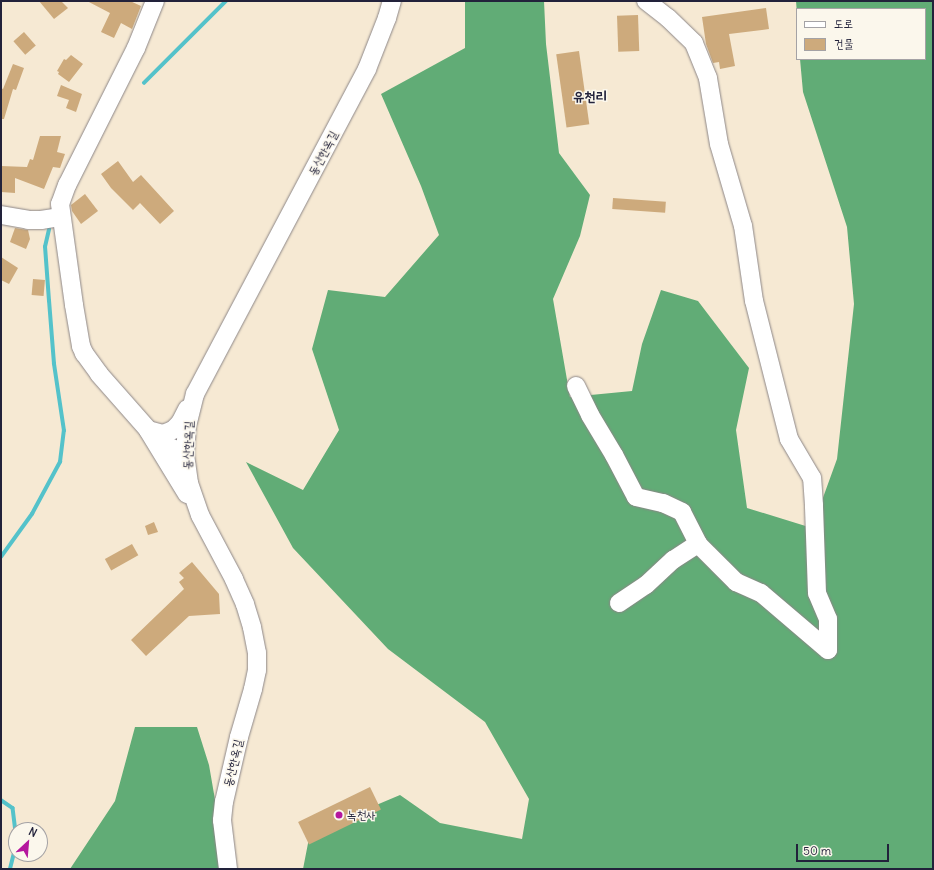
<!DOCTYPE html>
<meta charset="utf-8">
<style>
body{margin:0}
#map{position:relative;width:934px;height:870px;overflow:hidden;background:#f6e9d3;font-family:Delius,"Poor Story",sans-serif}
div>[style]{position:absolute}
.forest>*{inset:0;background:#61ac76}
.stream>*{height:3.5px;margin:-1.75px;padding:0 1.75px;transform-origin:1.75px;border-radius:1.75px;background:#54c2ca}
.building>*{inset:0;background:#cdaa7c;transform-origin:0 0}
.roads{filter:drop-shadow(0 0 1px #8c8687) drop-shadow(0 0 1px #8c8687)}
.minor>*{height:18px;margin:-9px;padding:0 9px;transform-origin:9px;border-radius:9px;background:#fff}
.dots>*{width:11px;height:11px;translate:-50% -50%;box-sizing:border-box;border:2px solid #fbf7ec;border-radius:50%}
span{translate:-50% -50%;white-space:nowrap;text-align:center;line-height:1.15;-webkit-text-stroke:3px #fbf7ec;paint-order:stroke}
.street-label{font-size:12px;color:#22223b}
.poi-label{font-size:12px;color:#22223b}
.left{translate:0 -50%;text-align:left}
.quarter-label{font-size:14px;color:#22223b;font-weight:700}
.frame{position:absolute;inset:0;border:2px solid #22223b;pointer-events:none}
.legend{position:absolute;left:796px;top:8px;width:130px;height:52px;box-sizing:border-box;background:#fbf7ec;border:1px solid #a4a2a5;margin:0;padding:5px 7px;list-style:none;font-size:12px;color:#22223b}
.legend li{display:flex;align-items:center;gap:8px;height:20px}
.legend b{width:20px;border:1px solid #a4a2a5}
.north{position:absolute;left:8px;top:822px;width:40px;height:40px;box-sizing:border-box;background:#fbf7ec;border:1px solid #a4a2a5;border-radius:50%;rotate:26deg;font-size:11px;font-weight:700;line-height:16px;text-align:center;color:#22223b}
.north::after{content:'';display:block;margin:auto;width:14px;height:18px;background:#b5179e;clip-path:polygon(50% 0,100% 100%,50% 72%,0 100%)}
.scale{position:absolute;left:796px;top:844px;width:93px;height:18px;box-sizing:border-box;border:2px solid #22223b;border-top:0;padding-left:5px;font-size:12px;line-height:14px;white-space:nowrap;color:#22223b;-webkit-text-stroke:3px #fbf7ec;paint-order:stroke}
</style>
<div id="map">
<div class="forest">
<i style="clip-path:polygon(465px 1px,544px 1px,546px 44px,559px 153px,590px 195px,580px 236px,553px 299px,570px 397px,632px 391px,642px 344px,661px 290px,698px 301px,749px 368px,736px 430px,747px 508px,812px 528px,837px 459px,854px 304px,847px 227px,803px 92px,800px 59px,925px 59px,925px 9px,797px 9px,797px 14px,796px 1px,933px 1px,933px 869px,303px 869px,310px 833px,400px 795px,440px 823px,522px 839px,529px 799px,485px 722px,388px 649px,293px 548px,246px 462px,303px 490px,339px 430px,312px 349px,328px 290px,385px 297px,439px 235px,421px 186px,381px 94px,465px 48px)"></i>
<i style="clip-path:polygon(135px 727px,197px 727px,209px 765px,227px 869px,70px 869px,115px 801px)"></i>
</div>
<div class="stream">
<i style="left:144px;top:83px;width:116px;rotate:-45deg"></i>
<i style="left:1px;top:557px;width:53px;rotate:-54.2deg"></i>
<i style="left:32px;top:514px;width:59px;rotate:-61.7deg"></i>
<i style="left:60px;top:462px;width:31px;rotate:-83deg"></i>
<i style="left:64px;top:431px;width:68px;rotate:-98.5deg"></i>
<i style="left:54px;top:364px;width:63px;rotate:-94.5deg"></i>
<i style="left:49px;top:301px;width:54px;rotate:-94.2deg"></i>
<i style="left:45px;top:247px;width:18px;rotate:-77deg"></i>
<i style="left:1px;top:800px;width:14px;rotate:34deg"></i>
<i style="left:13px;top:808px;width:25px;rotate:83deg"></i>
<i style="left:10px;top:869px;width:25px;rotate:-76deg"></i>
</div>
<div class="building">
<i style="clip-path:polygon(39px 1px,61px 1px,68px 8px,54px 19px)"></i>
<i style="clip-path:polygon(87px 1px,130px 1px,141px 6px,132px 29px,121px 23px,114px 38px,101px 32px,110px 13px)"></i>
<i style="clip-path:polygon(766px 8px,769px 29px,729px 34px,735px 66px,720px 69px,719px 62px,713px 63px,706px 44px,702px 17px)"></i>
<i style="left:638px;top:15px;width:36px;height:21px;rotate:88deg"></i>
<i style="left:24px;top:32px;width:18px;height:14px;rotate:49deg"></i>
<i style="left:579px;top:51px;width:74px;height:23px;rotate:82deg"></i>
<i style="clip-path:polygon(71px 55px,83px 64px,69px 82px,58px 74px,59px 72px,57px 71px,64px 59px,66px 60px)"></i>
<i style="clip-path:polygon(13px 64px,24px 68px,16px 90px,13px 89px,4px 119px,1px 119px,1px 88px,3px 89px)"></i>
<i style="clip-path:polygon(61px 85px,82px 94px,76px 112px,66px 108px,69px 100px,57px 96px)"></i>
<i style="clip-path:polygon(40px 136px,61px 136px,57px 152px,65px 154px,60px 168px,53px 167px,44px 189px,15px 178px,15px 193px,1px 192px,1px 166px,27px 167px,30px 159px,33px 160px)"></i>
<i style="clip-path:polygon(118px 161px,133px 182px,141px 175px,174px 211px,160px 224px,140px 203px,133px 210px,111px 188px,101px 174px)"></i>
<i style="clip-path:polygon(85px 194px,98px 211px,81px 224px,72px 211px,71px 205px)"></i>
<i style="left:613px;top:198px;width:53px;height:11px;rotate:4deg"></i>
<i style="clip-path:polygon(15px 228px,28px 230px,30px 239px,26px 249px,10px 242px)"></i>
<i style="clip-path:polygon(1px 257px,18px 268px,9px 284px,1px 280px)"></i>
<i style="left:33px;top:279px;width:12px;height:16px;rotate:5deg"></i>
<i style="clip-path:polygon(154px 522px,158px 532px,148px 535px,145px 526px)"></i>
<i style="left:132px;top:544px;width:13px;height:31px;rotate:61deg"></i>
<i style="clip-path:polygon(192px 562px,219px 594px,220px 614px,189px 616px,146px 656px,131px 640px,184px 589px,179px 582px,184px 578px,179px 573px)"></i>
<i style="left:370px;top:787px;width:25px;height:80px;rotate:64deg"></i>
</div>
<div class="roads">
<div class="minor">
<i style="left:155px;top:1px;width:51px;rotate:112deg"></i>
<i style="left:136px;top:48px;width:153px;rotate:116.7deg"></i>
<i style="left:67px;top:185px;width:20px;rotate:110deg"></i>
<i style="left:60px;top:204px;width:102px;rotate:82.1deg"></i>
<i style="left:74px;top:305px;width:42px;rotate:80.3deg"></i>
<i style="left:81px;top:346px;width:8px;rotate:67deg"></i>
<i style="left:84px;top:353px;width:26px;rotate:54deg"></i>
<i style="left:99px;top:374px;width:91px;rotate:48.6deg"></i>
<i style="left:159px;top:442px;width:29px;rotate:25deg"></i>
<i style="left:1px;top:215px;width:27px;rotate:10deg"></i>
<i style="left:28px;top:220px;width:13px"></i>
<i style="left:41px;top:220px;width:20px;rotate:-9deg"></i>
<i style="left:576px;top:386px;width:32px;rotate:64deg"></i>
<i style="left:590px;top:415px;width:47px;rotate:59deg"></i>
<i style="left:614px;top:455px;width:47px;rotate:62.4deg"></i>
<i style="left:636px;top:497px;width:28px;rotate:13deg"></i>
<i style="left:663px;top:503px;width:21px;rotate:25deg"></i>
<i style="left:682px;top:512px;width:36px;rotate:63deg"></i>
<i style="left:698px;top:544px;width:54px;rotate:45deg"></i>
<i style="left:736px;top:582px;width:27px;rotate:24deg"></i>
<i style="left:761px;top:593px;width:88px;rotate:40.4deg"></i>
<i style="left:828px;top:650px;width:31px;rotate:-90deg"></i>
<i style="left:828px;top:619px;width:28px;rotate:-113deg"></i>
<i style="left:817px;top:593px;width:88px;rotate:-92deg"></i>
<i style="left:814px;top:505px;width:27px;rotate:-94deg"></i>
<i style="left:812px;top:478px;width:45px;rotate:-120.5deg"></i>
<i style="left:789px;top:439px;width:142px;rotate:-104.2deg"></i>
<i style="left:754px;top:301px;width:76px;rotate:-98.3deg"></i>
<i style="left:743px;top:226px;width:85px;rotate:-106.3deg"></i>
<i style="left:719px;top:144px;width:67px;rotate:-99.5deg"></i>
<i style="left:708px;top:78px;width:38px;rotate:-112deg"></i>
<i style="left:694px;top:43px;width:36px;rotate:-136deg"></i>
<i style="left:668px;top:18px;width:28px;rotate:-142deg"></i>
<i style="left:187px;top:494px;width:75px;rotate:-121.4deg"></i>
<i style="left:148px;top:430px;width:16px;rotate:15deg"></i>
<i style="left:163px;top:434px;width:11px;rotate:-22deg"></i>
<i style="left:173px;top:430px;width:10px;rotate:-45deg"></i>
<i style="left:180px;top:423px;width:16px;rotate:-63deg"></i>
<i style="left:619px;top:603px;width:32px;rotate:-34deg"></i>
<i style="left:646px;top:585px;width:37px;rotate:-43deg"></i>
<i style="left:673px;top:560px;width:30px;rotate:-33deg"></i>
<i style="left:228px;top:869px;width:49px;rotate:-97deg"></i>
<i style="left:222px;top:820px;width:18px;rotate:-84deg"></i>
<i style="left:224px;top:802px;width:67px;rotate:-77deg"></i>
<i style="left:239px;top:737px;width:50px;rotate:-73.7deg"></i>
<i style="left:253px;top:689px;width:19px;rotate:-78deg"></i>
<i style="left:257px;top:670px;width:17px;rotate:-90deg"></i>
<i style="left:257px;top:653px;width:26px;rotate:-101deg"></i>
<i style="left:252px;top:627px;width:24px;rotate:-107deg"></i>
<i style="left:245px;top:604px;width:27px;rotate:-114deg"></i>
<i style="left:234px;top:579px;width:72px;rotate:-118deg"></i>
<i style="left:200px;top:515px;width:34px;rotate:-109deg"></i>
<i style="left:189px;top:483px;width:29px;rotate:-98deg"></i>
<i style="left:185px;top:454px;width:28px;rotate:-86deg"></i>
<i style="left:187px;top:426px;width:33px;rotate:-76deg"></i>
<i style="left:195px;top:394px;width:368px;rotate:-62.1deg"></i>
<i style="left:367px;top:69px;width:55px;rotate:-68.6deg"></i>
<i style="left:387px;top:18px;width:18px;rotate:-74deg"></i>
</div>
</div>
<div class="dots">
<i style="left:339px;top:815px;background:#b5179e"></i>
</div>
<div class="street-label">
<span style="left:323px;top:153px;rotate:-62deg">동산한옥길</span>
<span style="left:188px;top:445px;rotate:-88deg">동산한옥길</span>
<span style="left:233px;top:763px;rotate:-77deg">동산한옥길</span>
</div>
<div class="poi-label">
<span class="left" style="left:347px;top:815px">녹천사</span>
</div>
<div class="quarter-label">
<span style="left:590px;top:96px">유천리</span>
</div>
<div class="frame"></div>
<ul class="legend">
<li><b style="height:5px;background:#fff"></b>도로</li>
<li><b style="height:11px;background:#cdaa7c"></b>건물</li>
</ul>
<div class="north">N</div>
<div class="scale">50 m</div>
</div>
